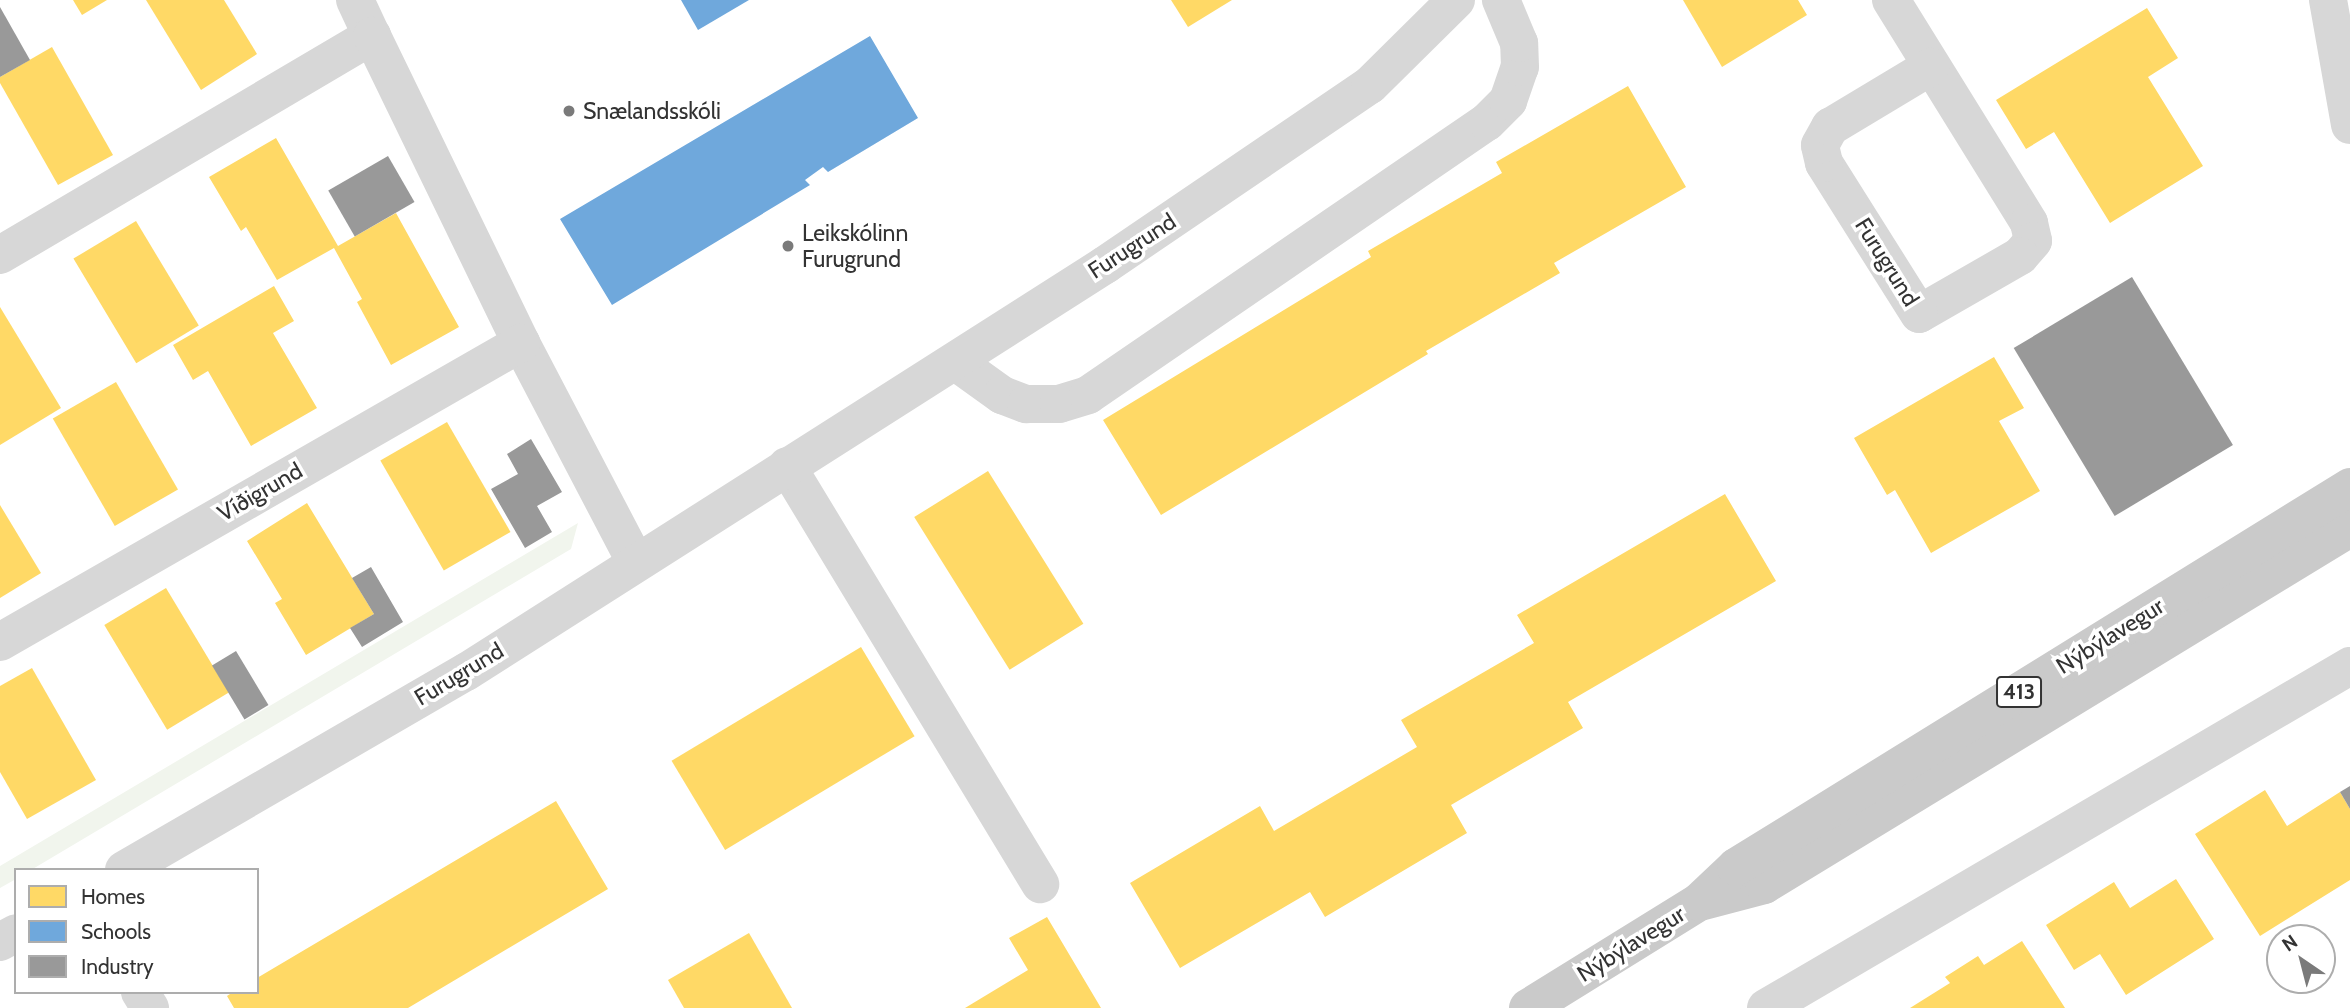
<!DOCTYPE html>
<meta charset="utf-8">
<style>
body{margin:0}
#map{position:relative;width:2350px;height:1008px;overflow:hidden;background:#fff;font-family:Cabin,sans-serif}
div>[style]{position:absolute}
.green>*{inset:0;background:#f1f5ed}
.homes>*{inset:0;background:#ffd966;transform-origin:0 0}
.schools>*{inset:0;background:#6fa8dc}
.industry>*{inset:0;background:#999;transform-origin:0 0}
.minor>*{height:38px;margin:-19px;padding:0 19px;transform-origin:19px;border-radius:19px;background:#d7d7d7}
.major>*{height:38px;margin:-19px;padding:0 19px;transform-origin:19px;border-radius:19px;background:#cacaca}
.dots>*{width:19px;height:19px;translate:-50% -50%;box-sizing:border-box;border:4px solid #fff;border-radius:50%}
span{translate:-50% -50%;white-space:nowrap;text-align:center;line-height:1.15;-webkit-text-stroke:7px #fff;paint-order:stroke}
.shield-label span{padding:2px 5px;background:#fff;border:2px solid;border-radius:5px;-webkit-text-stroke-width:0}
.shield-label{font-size:21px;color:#333;font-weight:700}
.poi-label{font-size:23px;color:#333}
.left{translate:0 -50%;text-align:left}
.street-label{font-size:23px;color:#333}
.legend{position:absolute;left:14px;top:868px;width:245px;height:126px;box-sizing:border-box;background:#fff;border:2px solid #adadad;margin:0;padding:9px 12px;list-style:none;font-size:21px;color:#333}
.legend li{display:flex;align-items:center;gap:14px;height:35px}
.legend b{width:35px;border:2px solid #adadad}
.north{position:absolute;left:2266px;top:924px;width:70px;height:70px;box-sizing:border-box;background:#fff;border:2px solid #adadad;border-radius:50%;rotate:325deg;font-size:19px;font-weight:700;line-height:28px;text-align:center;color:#333}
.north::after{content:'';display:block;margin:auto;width:24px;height:32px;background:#7a7a7a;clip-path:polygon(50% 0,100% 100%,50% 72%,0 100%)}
</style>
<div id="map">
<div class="green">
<i style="clip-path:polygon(578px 523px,571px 549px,31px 870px,16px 870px,16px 879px,0 888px,0 866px)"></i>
</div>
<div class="homes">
<i style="clip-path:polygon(73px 0,107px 0,82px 15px)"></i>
<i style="clip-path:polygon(146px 0,224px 0,257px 54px,201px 90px)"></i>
<i style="clip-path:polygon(1171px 0,1232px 0,1188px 27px)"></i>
<i style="clip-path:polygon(1683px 0,1798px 0,1807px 15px,1722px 67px)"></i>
<i style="clip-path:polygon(2147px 8px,2178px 58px,2148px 77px,2203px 166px,2110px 223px,2054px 132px,2026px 149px,1996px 100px)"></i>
<i style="clip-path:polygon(52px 47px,113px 155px,58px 185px,0 83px,0 77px)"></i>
<i style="clip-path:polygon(1628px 86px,1686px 187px,1554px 263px,1560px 273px,1426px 351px,1428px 354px,1161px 515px,1103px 420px,1371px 257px,1368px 251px,1502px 173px,1496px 162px)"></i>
<i style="clip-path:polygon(276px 138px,338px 246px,396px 213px,459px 327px,391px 365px,357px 302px,362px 299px,334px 248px,277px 280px,246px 227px,241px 231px,209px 177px)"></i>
<i style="left:136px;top:221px;width:122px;height:73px;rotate:59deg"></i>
<i style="clip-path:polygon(274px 286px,294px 321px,273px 333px,317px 408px,251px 446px,208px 371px,193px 380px,173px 345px)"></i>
<i style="clip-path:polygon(0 307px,61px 408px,0 445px)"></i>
<i style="clip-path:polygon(1994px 357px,2024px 408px,1999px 421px,2040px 491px,1931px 553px,1895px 490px,1887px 495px,1854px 438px)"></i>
<i style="left:116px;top:382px;width:124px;height:73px;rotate:60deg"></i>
<i style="left:447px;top:422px;width:127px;height:77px;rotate:60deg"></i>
<i style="left:988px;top:471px;width:180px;height:87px;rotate:58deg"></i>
<i style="clip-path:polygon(1725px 494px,1776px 581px,1568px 702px,1583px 728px,1451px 805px,1467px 833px,1325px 917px,1310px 892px,1180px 968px,1130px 883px,1260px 806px,1274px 831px,1417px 747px,1401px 720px,1534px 643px,1517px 615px)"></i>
<i style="clip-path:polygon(307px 503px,374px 614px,306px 655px,275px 603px,282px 599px,247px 541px)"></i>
<i style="clip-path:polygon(0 505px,41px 573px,0 598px)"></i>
<i style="left:166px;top:588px;width:122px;height:72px;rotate:59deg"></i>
<i style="left:861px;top:647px;width:104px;height:221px;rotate:59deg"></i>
<i style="clip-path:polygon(32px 668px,96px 780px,27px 819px,0 772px,0 686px)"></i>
<i style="clip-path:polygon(2265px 790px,2287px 826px,2340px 792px,2350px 809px,2350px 880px,2260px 936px,2195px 834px)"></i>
<i style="clip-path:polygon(556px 801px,608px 889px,408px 1008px,234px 1008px,227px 996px,233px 992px,257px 992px,257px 978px)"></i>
<i style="clip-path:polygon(2176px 879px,2214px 939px,2126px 995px,2100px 954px,2074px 970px,2046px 925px,2114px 882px,2130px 908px)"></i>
<i style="clip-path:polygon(1047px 917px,1101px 1008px,965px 1008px,1028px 970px,1009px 938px)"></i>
<i style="clip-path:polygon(749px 933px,792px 1008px,684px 1008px,668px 980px)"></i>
<i style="clip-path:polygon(2022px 941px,2065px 1008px,1910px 1008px,1950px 983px,1945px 977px,1978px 956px,1984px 965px)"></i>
</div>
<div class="schools">
<i style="clip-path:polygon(681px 0,749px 0,698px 30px)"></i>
<i style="clip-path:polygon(870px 36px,918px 118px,828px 172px,823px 167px,805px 180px,810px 185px,612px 305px,560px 219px)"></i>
</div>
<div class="industry">
<i style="clip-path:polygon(0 7px,30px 60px,0 77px)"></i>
<i style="left:388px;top:156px;width:53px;height:69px;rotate:60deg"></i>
<i style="left:2132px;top:277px;width:196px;height:138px;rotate:59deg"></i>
<i style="clip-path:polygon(531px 439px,562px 492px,537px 506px,552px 532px,525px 548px,491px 489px,518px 474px,507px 454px)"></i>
<i style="clip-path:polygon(371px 567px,403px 622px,362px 647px,350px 628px,374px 614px,352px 578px)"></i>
<i style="left:236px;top:651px;width:63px;height:28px;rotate:59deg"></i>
<i style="clip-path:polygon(2350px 786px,2350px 809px,2340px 792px)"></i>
</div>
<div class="minor">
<i style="left:355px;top:0;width:40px;rotate:65deg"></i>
<i style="left:1891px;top:0;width:262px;rotate:58.2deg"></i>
<i style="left:2029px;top:223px;width:18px;rotate:77deg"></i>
<i style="left:2033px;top:241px;width:20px;rotate:131deg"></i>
<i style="left:2020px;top:256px;width:116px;rotate:150.1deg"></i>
<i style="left:1919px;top:314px;width:178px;rotate:-122.2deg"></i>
<i style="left:1824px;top:163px;width:18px;rotate:-103deg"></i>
<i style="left:1820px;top:145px;width:21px;rotate:-61deg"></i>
<i style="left:1830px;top:127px;width:117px;rotate:-31deg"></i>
<i style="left:2328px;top:0;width:127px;rotate:80deg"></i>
<i style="left:0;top:255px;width:432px;rotate:-30.5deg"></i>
<i style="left:372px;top:36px;width:341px;rotate:64.1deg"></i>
<i style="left:521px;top:343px;width:246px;rotate:62.4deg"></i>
<i style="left:956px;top:362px;width:57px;rotate:35.7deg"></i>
<i style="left:1002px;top:395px;width:26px;rotate:21deg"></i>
<i style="left:1026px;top:404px;width:33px"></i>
<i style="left:1059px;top:404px;width:30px;rotate:-17deg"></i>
<i style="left:1088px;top:395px;width:483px;rotate:-34.4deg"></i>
<i style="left:1487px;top:122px;width:30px;rotate:-45deg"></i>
<i style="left:1508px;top:101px;width:36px;rotate:-71deg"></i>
<i style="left:1520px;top:67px;width:24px;rotate:-92deg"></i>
<i style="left:1519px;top:43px;width:47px;rotate:-112.7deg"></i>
<i style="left:787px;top:466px;width:489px;rotate:58.8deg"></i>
<i style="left:0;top:642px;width:601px;rotate:-29.85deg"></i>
<i style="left:124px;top:870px;width:395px;rotate:-30.1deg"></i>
<i style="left:466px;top:672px;width:758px;rotate:-32.49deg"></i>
<i style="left:1105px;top:265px;width:320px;rotate:-34.2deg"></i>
<i style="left:1370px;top:85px;width:121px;rotate:-44.7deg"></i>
<i style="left:0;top:942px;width:18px;rotate:-29deg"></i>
<i style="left:140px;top:992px;width:19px;rotate:58deg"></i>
<i style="left:1766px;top:1008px;width:677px;rotate:-30.35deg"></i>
</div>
<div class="major">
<i style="left:1704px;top:901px;width:62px;rotate:-14.9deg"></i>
<i style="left:1764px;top:885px;width:686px;rotate:-31.35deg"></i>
<i style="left:1528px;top:1008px;width:201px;rotate:-31.8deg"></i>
<i style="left:1699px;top:902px;width:51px;rotate:-43.4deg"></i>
<i style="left:1736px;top:867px;width:722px;rotate:-31.75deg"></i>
</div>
<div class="dots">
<i style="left:569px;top:111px;background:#7a7a7a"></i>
<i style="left:788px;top:246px;background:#7a7a7a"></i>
</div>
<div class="shield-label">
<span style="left:2019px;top:692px">413</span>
</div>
<div class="poi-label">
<span class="left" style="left:583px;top:111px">Snælandsskóli</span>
<span class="left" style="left:802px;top:246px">Leikskólinn<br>Furugrund</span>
</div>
<div class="street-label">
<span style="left:1132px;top:246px;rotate:-33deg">Furugrund</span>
<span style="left:1887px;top:262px;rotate:58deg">Furugrund</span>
<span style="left:260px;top:492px;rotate:-30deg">Víðigrund</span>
<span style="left:2110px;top:636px;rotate:-32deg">Nýbýlavegur</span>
<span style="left:459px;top:674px;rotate:-31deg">Furugrund</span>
<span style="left:1631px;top:944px;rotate:-32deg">Nýbýlavegur</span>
</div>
<ul class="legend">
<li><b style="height:19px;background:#ffd966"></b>Homes</li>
<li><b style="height:19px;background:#6fa8dc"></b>Schools</li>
<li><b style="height:19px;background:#999"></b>Industry</li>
</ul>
<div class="north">N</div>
</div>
